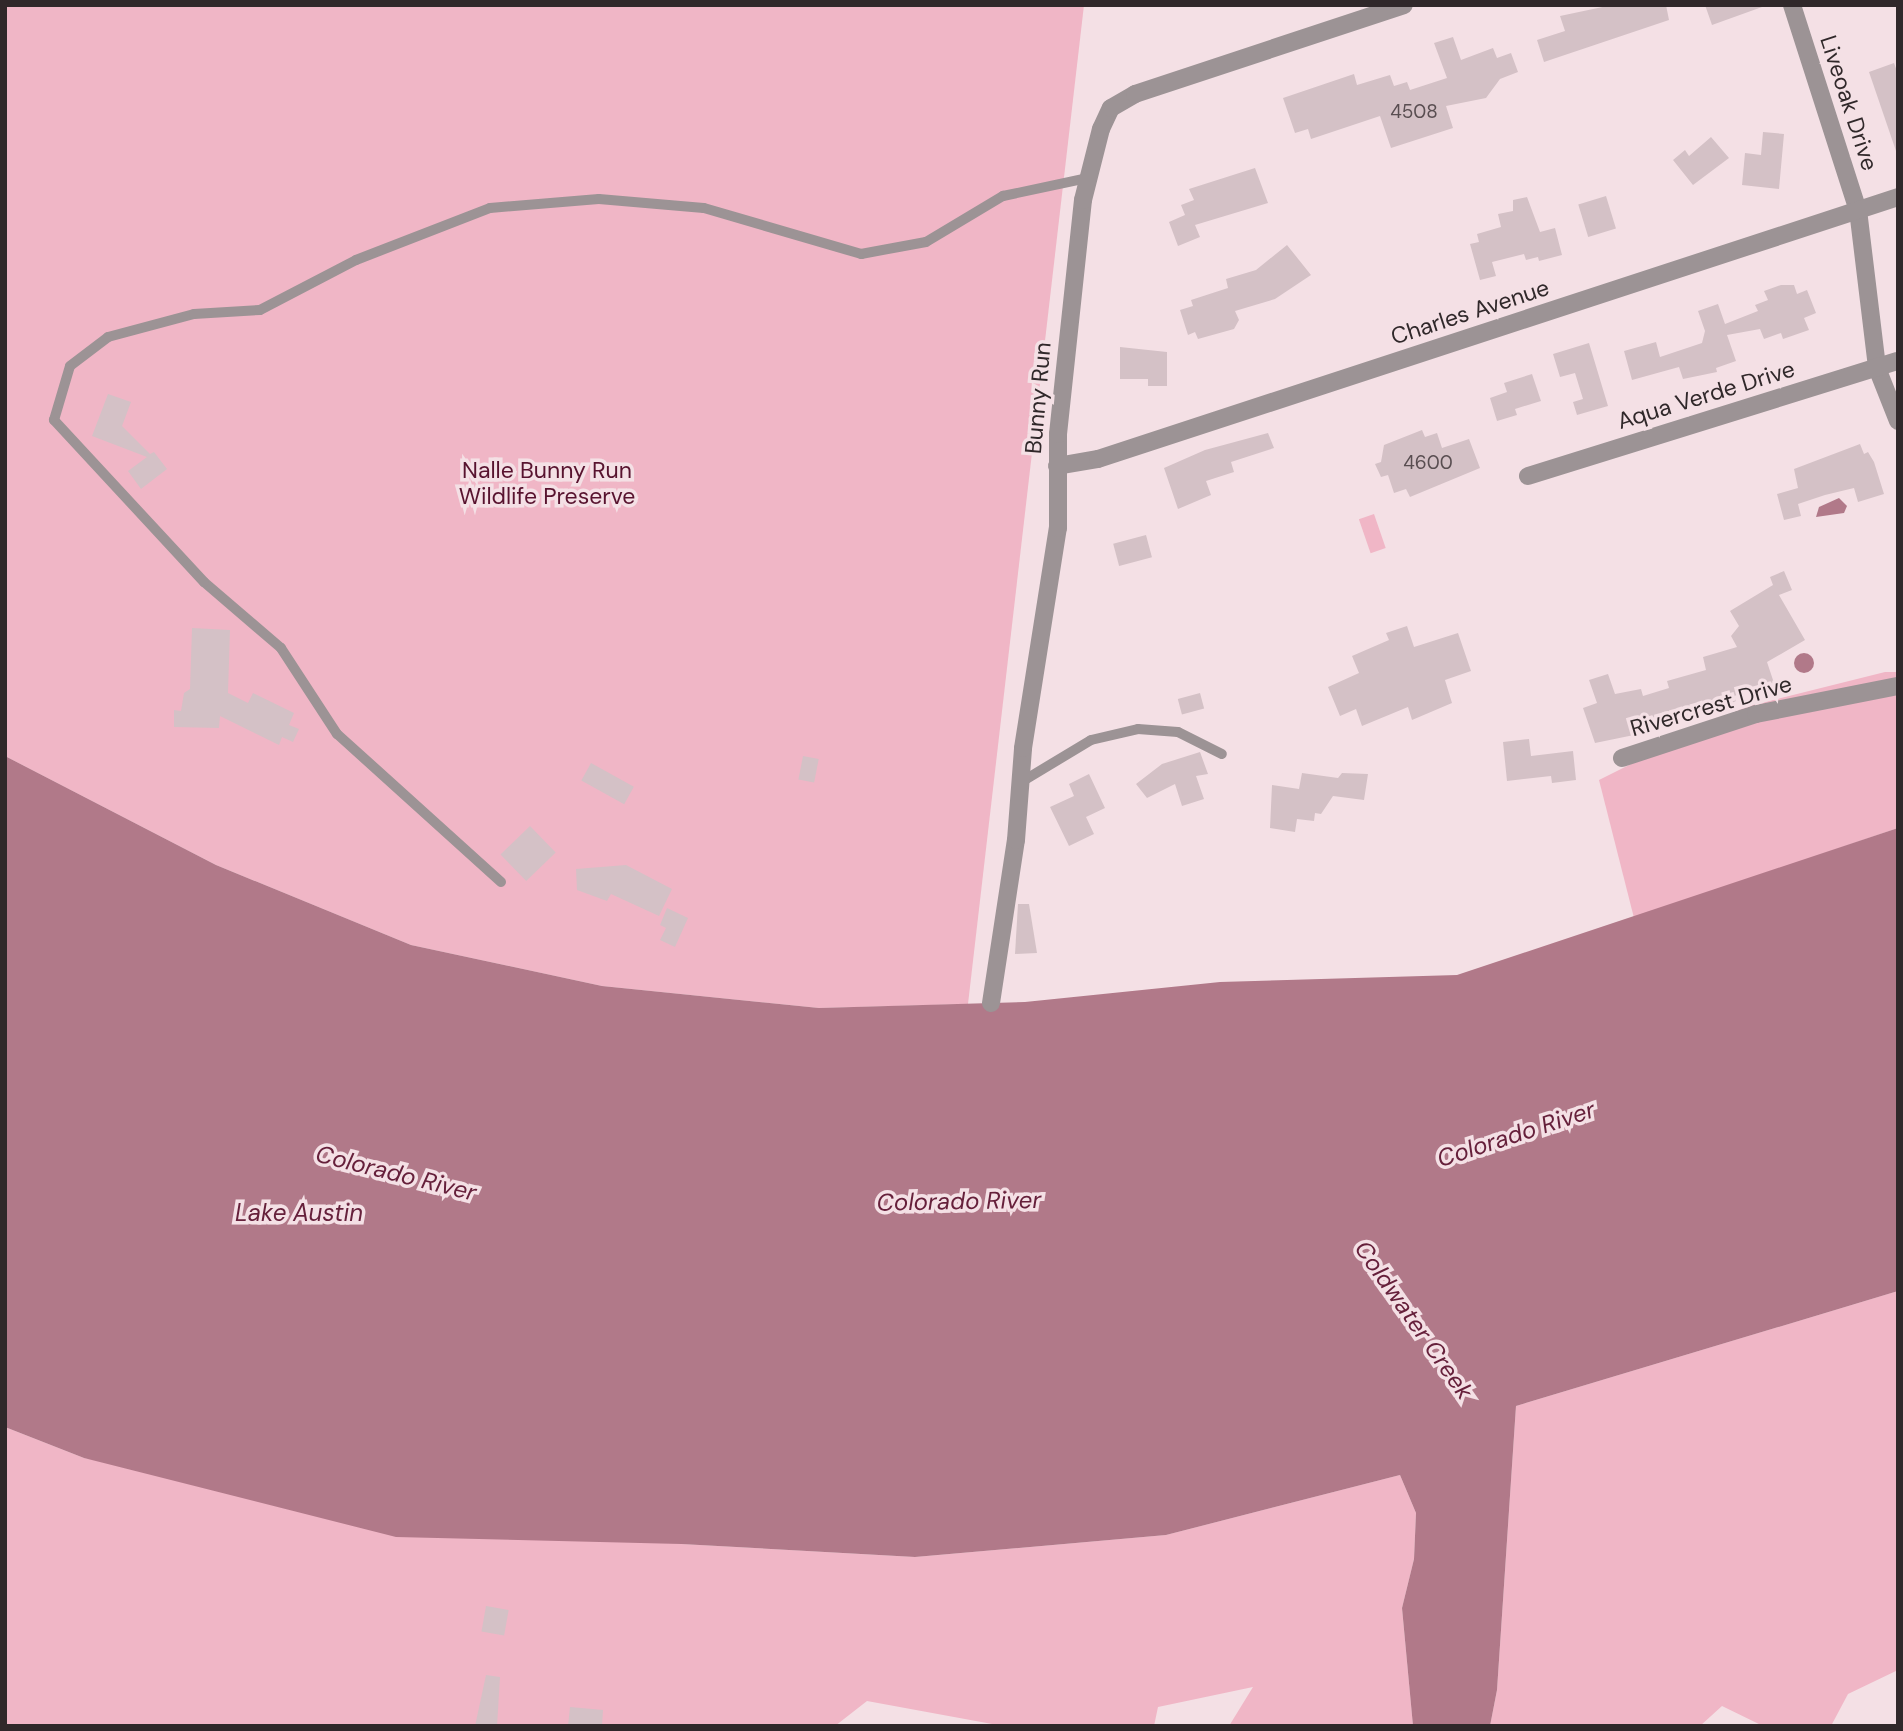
<!DOCTYPE html>
<style>
body{margin:0}
#map{position:relative;width:1903px;height:1731px;overflow:hidden;background:#f4e0e5;font-family:"DM Sans",sans-serif}
div>[style]{position:absolute}
.green>*{inset:0;background:#f0b6c6;transform-origin:0 0}
.water>*{inset:0;background:#b17989}
.round{border-radius:50%}
.building>*{inset:0;background:#d4c1c6;transform-origin:0 0}
.lane>*{height:10px;margin:-5px;padding:0 5px;transform-origin:5px;border-radius:5px;background:#9c9395}
.street>*{height:18px;margin:-9px;padding:0 9px;transform-origin:9px;border-radius:9px;background:#9c9395}
span{translate:-50% -50%;white-space:nowrap;text-align:center;line-height:1.15;-webkit-text-stroke:7px #f4e0e5;paint-order:stroke}
.number-label{font-size:19px;color:#594e51}
.number-label span{-webkit-text-stroke-width:0}
.street-label{font-size:23px;color:#30282a}
.park-label{font-size:23px;color:#58132f}
.water-label{font-size:24px;color:#66203b;font-style:italic}
.frame{position:absolute;inset:0;border:7px solid #30282a;pointer-events:none}
</style>
<div id="map">
<div class="green">
<i style="clip-path:polygon(5px 5px,1084px 5px,968px 1004px,819px 1008px,602px 986px,411px 945px,216px 865px,5px 756px)"></i>
<i style="left:1374px;top:514px;width:36px;height:16px;rotate:71deg"></i>
<i style="clip-path:polygon(1885px 672px,1898px 672px,1898px 828px,1634px 918px,1599px 780px,1745px 707px)"></i>
<i style="clip-path:polygon(1898px 1291px,1898px 1670px,1848px 1694px,1831px 1726px,1763px 1726px,1722px 1706px,1700px 1726px,1490px 1726px,1497px 1690px,1516px 1406px)"></i>
<i style="clip-path:polygon(5px 1427px,84px 1458px,681px 1544px,915px 1557px,1166px 1535px,1400px 1475px,1416px 1513px,1414px 1559px,1402px 1608px,1413px 1726px,1229px 1726px,1253px 1687px,1158px 1707px,1154px 1726px,1003px 1726px,867px 1701px,835px 1726px,5px 1726px)"></i>
</div>
<div class="water">
<i style="clip-path:polygon(1839px 498px,1847px 506px,1844px 513px,1816px 517px,1819px 507px)"></i>
<i class="round" style="left:1794px;top:653px;width:20px;height:20px"></i>
<i style="clip-path:polygon(5px 756px,216px 865px,411px 945px,602px 986px,819px 1008px,1025px 1002px,1220px 982px,1457px 975px,1898px 828px,1898px 1291px,1516px 1406px,1497px 1690px,1490px 1726px,1413px 1726px,1402px 1608px,1414px 1559px,1416px 1513px,1400px 1475px,1166px 1535px,915px 1557px,681px 1544px,396px 1537px,84px 1458px,5px 1427px)"></i>
</div>
<div class="building">
<i style="clip-path:polygon(1612px 5px,1666px 5px,1669px 20px,1544px 62px,1537px 40px,1565px 31px,1560px 16px)"></i>
<i style="clip-path:polygon(1705px 5px,1762px 5px,1762px 7px,1712px 25px)"></i>
<i style="clip-path:polygon(1453px 37px,1461px 60px,1493px 48px,1497px 58px,1511px 53px,1518px 72px,1500px 79px,1486px 98px,1446px 106px,1453px 128px,1391px 148px,1380px 116px,1311px 139px,1308px 129px,1295px 133px,1283px 98px,1354px 74px,1357px 85px,1390px 75px,1394px 86px,1407px 82px,1410px 90px,1447px 78px,1434px 43px)"></i>
<i style="clip-path:polygon(1894px 63px,1898px 74px,1896px 151px,1869px 72px)"></i>
<i style="clip-path:polygon(1763px 132px,1784px 134px,1779px 189px,1742px 185px,1745px 153px,1761px 155px)"></i>
<i style="clip-path:polygon(1711px 137px,1729px 158px,1693px 185px,1673px 160px,1685px 150px,1689px 156px)"></i>
<i style="clip-path:polygon(1255px 168px,1268px 203px,1195px 225px,1200px 237px,1178px 246px,1169px 222px,1185px 215px,1181px 205px,1194px 200px,1189px 189px)"></i>
<i style="left:1606px;top:196px;width:34px;height:29px;rotate:73deg"></i>
<i style="clip-path:polygon(1527px 197px,1540px 232px,1555px 228px,1562px 255px,1539px 261px,1538px 257px,1526px 260px,1524px 254px,1492px 262px,1496px 276px,1480px 280px,1470px 244px,1479px 242px,1477px 234px,1501px 227px,1498px 214px,1513px 211px,1513px 200px)"></i>
<i style="clip-path:polygon(1287px 245px,1311px 275px,1275px 299px,1235px 311px,1239px 320px,1234px 329px,1198px 339px,1195px 332px,1188px 335px,1180px 310px,1193px 306px,1191px 300px,1228px 288px,1226px 279px,1256px 270px)"></i>
<i style="clip-path:polygon(1781px 285px,1794px 285px,1797px 294px,1807px 290px,1816px 313px,1804px 318px,1809px 330px,1783px 339px,1781px 333px,1764px 339px,1760px 329px,1727px 335px,1736px 361px,1716px 368px,1717px 372px,1683px 379px,1679px 367px,1632px 380px,1624px 351px,1656px 342px,1660px 357px,1702px 343px,1705px 331px,1698px 311px,1718px 304px,1725px 324px,1758px 311px,1755px 305px,1768px 300px,1764px 291px)"></i>
<i style="clip-path:polygon(1589px 343px,1608px 406px,1577px 415px,1573px 402px,1583px 399px,1575px 373px,1560px 377px,1553px 354px)"></i>
<i style="clip-path:polygon(1120px 347px,1167px 352px,1167px 386px,1148px 386px,1148px 379px,1120px 379px)"></i>
<i style="clip-path:polygon(1532px 374px,1541px 401px,1515px 409px,1517px 415px,1497px 421px,1490px 398px,1507px 392px,1504px 383px)"></i>
<i style="clip-path:polygon(108px 394px,131px 402px,122px 426px,150px 454px,154px 452px,167px 469px,141px 489px,128px 471px,147px 457px,92px 436px)"></i>
<i style="clip-path:polygon(1422px 430px,1425px 437px,1437px 433px,1442px 448px,1469px 439px,1480px 468px,1410px 497px,1406px 489px,1394px 493px,1388px 475px,1381px 477px,1375px 464px,1381px 462px,1384px 445px)"></i>
<i style="clip-path:polygon(1268px 433px,1274px 448px,1231px 462px,1234px 472px,1206px 481px,1211px 495px,1178px 509px,1164px 468px,1205px 450px)"></i>
<i style="clip-path:polygon(1860px 444px,1864px 454px,1868px 452px,1874px 462px,1884px 494px,1858px 502px,1854px 488px,1825px 495px,1798px 504px,1801px 516px,1784px 520px,1777px 494px,1798px 488px,1794px 469px)"></i>
<i style="left:1146px;top:535px;width:23px;height:34px;rotate:75deg"></i>
<i style="clip-path:polygon(1784px 571px,1792px 590px,1779px 595px,1805px 640px,1767px 662px,1774px 683px,1734px 696px,1736px 701px,1717px 710px,1687px 719px,1676px 712px,1632px 727px,1634px 735px,1595px 743px,1583px 708px,1597px 703px,1589px 680px,1608px 674px,1615px 694px,1641px 689px,1643px 696px,1669px 688px,1667px 681px,1706px 670px,1703px 657px,1737px 647px,1731px 636px,1739px 626px,1730px 611px,1773px 585px,1770px 577px)"></i>
<i style="clip-path:polygon(1407px 626px,1414px 647px,1458px 633px,1471px 671px,1445px 680px,1452px 703px,1412px 720px,1408px 707px,1362px 726px,1356px 709px,1340px 716px,1328px 687px,1359px 673px,1352px 656px,1389px 640px,1386px 633px)"></i>
<i style="clip-path:polygon(192px 628px,230px 630px,228px 693px,248px 703px,253px 693px,294px 713px,289px 725px,299px 729px,293px 742px,282px 737px,279px 745px,220px 716px,219px 728px,174px 727px,174px 710px,181px 711px,184px 693px,190px 689px)"></i>
<i style="left:1200px;top:693px;width:16px;height:23px;rotate:75deg"></i>
<i style="clip-path:polygon(1529px 739px,1531px 756px,1573px 751px,1576px 780px,1552px 783px,1551px 776px,1507px 781px,1503px 742px)"></i>
<i style="clip-path:polygon(1200px 752px,1208px 774px,1196px 776px,1204px 799px,1182px 806px,1175px 784px,1147px 798px,1136px 784px,1162px 764px)"></i>
<i style="left:803px;top:756px;width:16px;height:24px;rotate:11deg"></i>
<i style="left:591px;top:763px;width:49px;height:20px;rotate:29deg"></i>
<i style="clip-path:polygon(1302px 773px,1338px 778px,1342px 773px,1368px 774px,1364px 800px,1333px 796px,1321px 814px,1315px 813px,1314px 821px,1297px 819px,1295px 832px,1270px 828px,1272px 785px,1299px 789px)"></i>
<i style="clip-path:polygon(1089px 774px,1105px 808px,1086px 817px,1094px 834px,1069px 846px,1050px 807px,1074px 796px,1069px 784px)"></i>
<i style="left:530px;top:826px;width:37px;height:41px;rotate:46deg"></i>
<i style="clip-path:polygon(626px 865px,672px 889px,659px 916px,611px 894px,607px 901px,577px 890px,576px 869px)"></i>
<i style="clip-path:polygon(1018px 904px,1029px 904px,1037px 953px,1015px 954px)"></i>
<i style="clip-path:polygon(667px 908px,688px 918px,675px 947px,660px 940px,666px 928px,660px 925px)"></i>
<i style="left:486px;top:1606px;width:23px;height:26px;rotate:10deg"></i>
<i style="clip-path:polygon(486px 1675px,500px 1677px,497px 1726px,475px 1726px)"></i>
<i style="clip-path:polygon(570px 1707px,603px 1710px,602px 1726px,568px 1726px)"></i>
</div>
<div class="lane">
<i style="left:1023px;top:781px;width:79px;rotate:-31.1deg"></i>
<i style="left:1091px;top:740px;width:48px;rotate:-13.2deg"></i>
<i style="left:1138px;top:729px;width:40px;rotate:4.3deg"></i>
<i style="left:1178px;top:732px;width:49px;rotate:26.6deg"></i>
<i style="left:501px;top:882px;width:221px;rotate:-137.9deg"></i>
<i style="left:337px;top:734px;width:103px;rotate:-123.1deg"></i>
<i style="left:281px;top:648px;width:101px;rotate:-139.4deg"></i>
<i style="left:204px;top:582px;width:221px;rotate:-132.8deg"></i>
<i style="left:54px;top:420px;width:56px;rotate:-73.5deg"></i>
<i style="left:70px;top:366px;width:48px;rotate:-37.3deg"></i>
<i style="left:108px;top:337px;width:89px;rotate:-15deg"></i>
<i style="left:194px;top:314px;width:66px;rotate:-3.5deg"></i>
<i style="left:260px;top:310px;width:108px;rotate:-27.5deg"></i>
<i style="left:356px;top:260px;width:144px;rotate:-21.2deg"></i>
<i style="left:490px;top:208px;width:109px;rotate:-4.7deg"></i>
<i style="left:599px;top:199px;width:105px;rotate:4.9deg"></i>
<i style="left:704px;top:208px;width:164px;rotate:16.3deg"></i>
<i style="left:861px;top:254px;width:66px;rotate:-10.5deg"></i>
<i style="left:926px;top:242px;width:90px;rotate:-30.9deg"></i>
<i style="left:1003px;top:196px;width:87px;rotate:-12deg"></i>
</div>
<div class="street">
<i style="left:1792px;top:5px;width:215px;rotate:72.2deg"></i>
<i style="left:1858px;top:210px;width:159px;rotate:83.1deg"></i>
<i style="left:1877px;top:368px;width:57px;rotate:68.4deg"></i>
<i style="left:1057px;top:466px;width:42px;rotate:-9.7deg"></i>
<i style="left:1098px;top:459px;width:842px;rotate:-18.13deg"></i>
<i style="left:1528px;top:476px;width:387px;rotate:-17.3deg"></i>
<i style="left:1622px;top:758px;width:141px;rotate:-18.2deg"></i>
<i style="left:1756px;top:714px;width:145px;rotate:-11.2deg"></i>
<i style="left:991px;top:1003px;width:165px;rotate:-81.3deg"></i>
<i style="left:1016px;top:840px;width:92px;rotate:-85.6deg"></i>
<i style="left:1023px;top:748px;width:223px;rotate:-81deg"></i>
<i style="left:1058px;top:528px;width:94px;rotate:-90deg"></i>
<i style="left:1058px;top:434px;width:235px;rotate:-83.9deg"></i>
<i style="left:1083px;top:200px;width:73px;rotate:-75.8deg"></i>
<i style="left:1101px;top:129px;width:23px;rotate:-65deg"></i>
<i style="left:1111px;top:108px;width:28px;rotate:-30deg"></i>
<i style="left:1135px;top:94px;width:283px;rotate:-18.3deg"></i>
</div>
<div class="number-label">
<span style="left:1414px;top:112px">4508</span>
<span style="left:1428px;top:463px">4600</span>
</div>
<div class="street-label">
<span style="left:1849px;top:103px;rotate:72deg">Liveoak Drive</span>
<span style="left:1470px;top:312px;rotate:-18deg">Charles Avenue</span>
<span style="left:1706px;top:395px;rotate:-17deg">Aqua Verde Drive</span>
<span style="left:1038px;top:398px;rotate:-85deg">Bunny Run</span>
<span style="left:1711px;top:706px;rotate:-16deg">Rivercrest Drive</span>
</div>
<div class="park-label">
<span style="left:547px;top:483px">Nalle Bunny Run<br>Wildlife Preserve</span>
</div>
<div class="water-label">
<span style="left:1516px;top:1134px;rotate:-18deg">Colorado River</span>
<span style="left:396px;top:1173px;rotate:14deg">Colorado River</span>
<span style="left:959px;top:1201px;rotate:-1deg">Colorado River</span>
<span style="left:299px;top:1213px">Lake Austin</span>
<span style="left:1414px;top:1320px;rotate:55deg">Coldwater Creek</span>
</div>
<div class="frame"></div>
</div>
